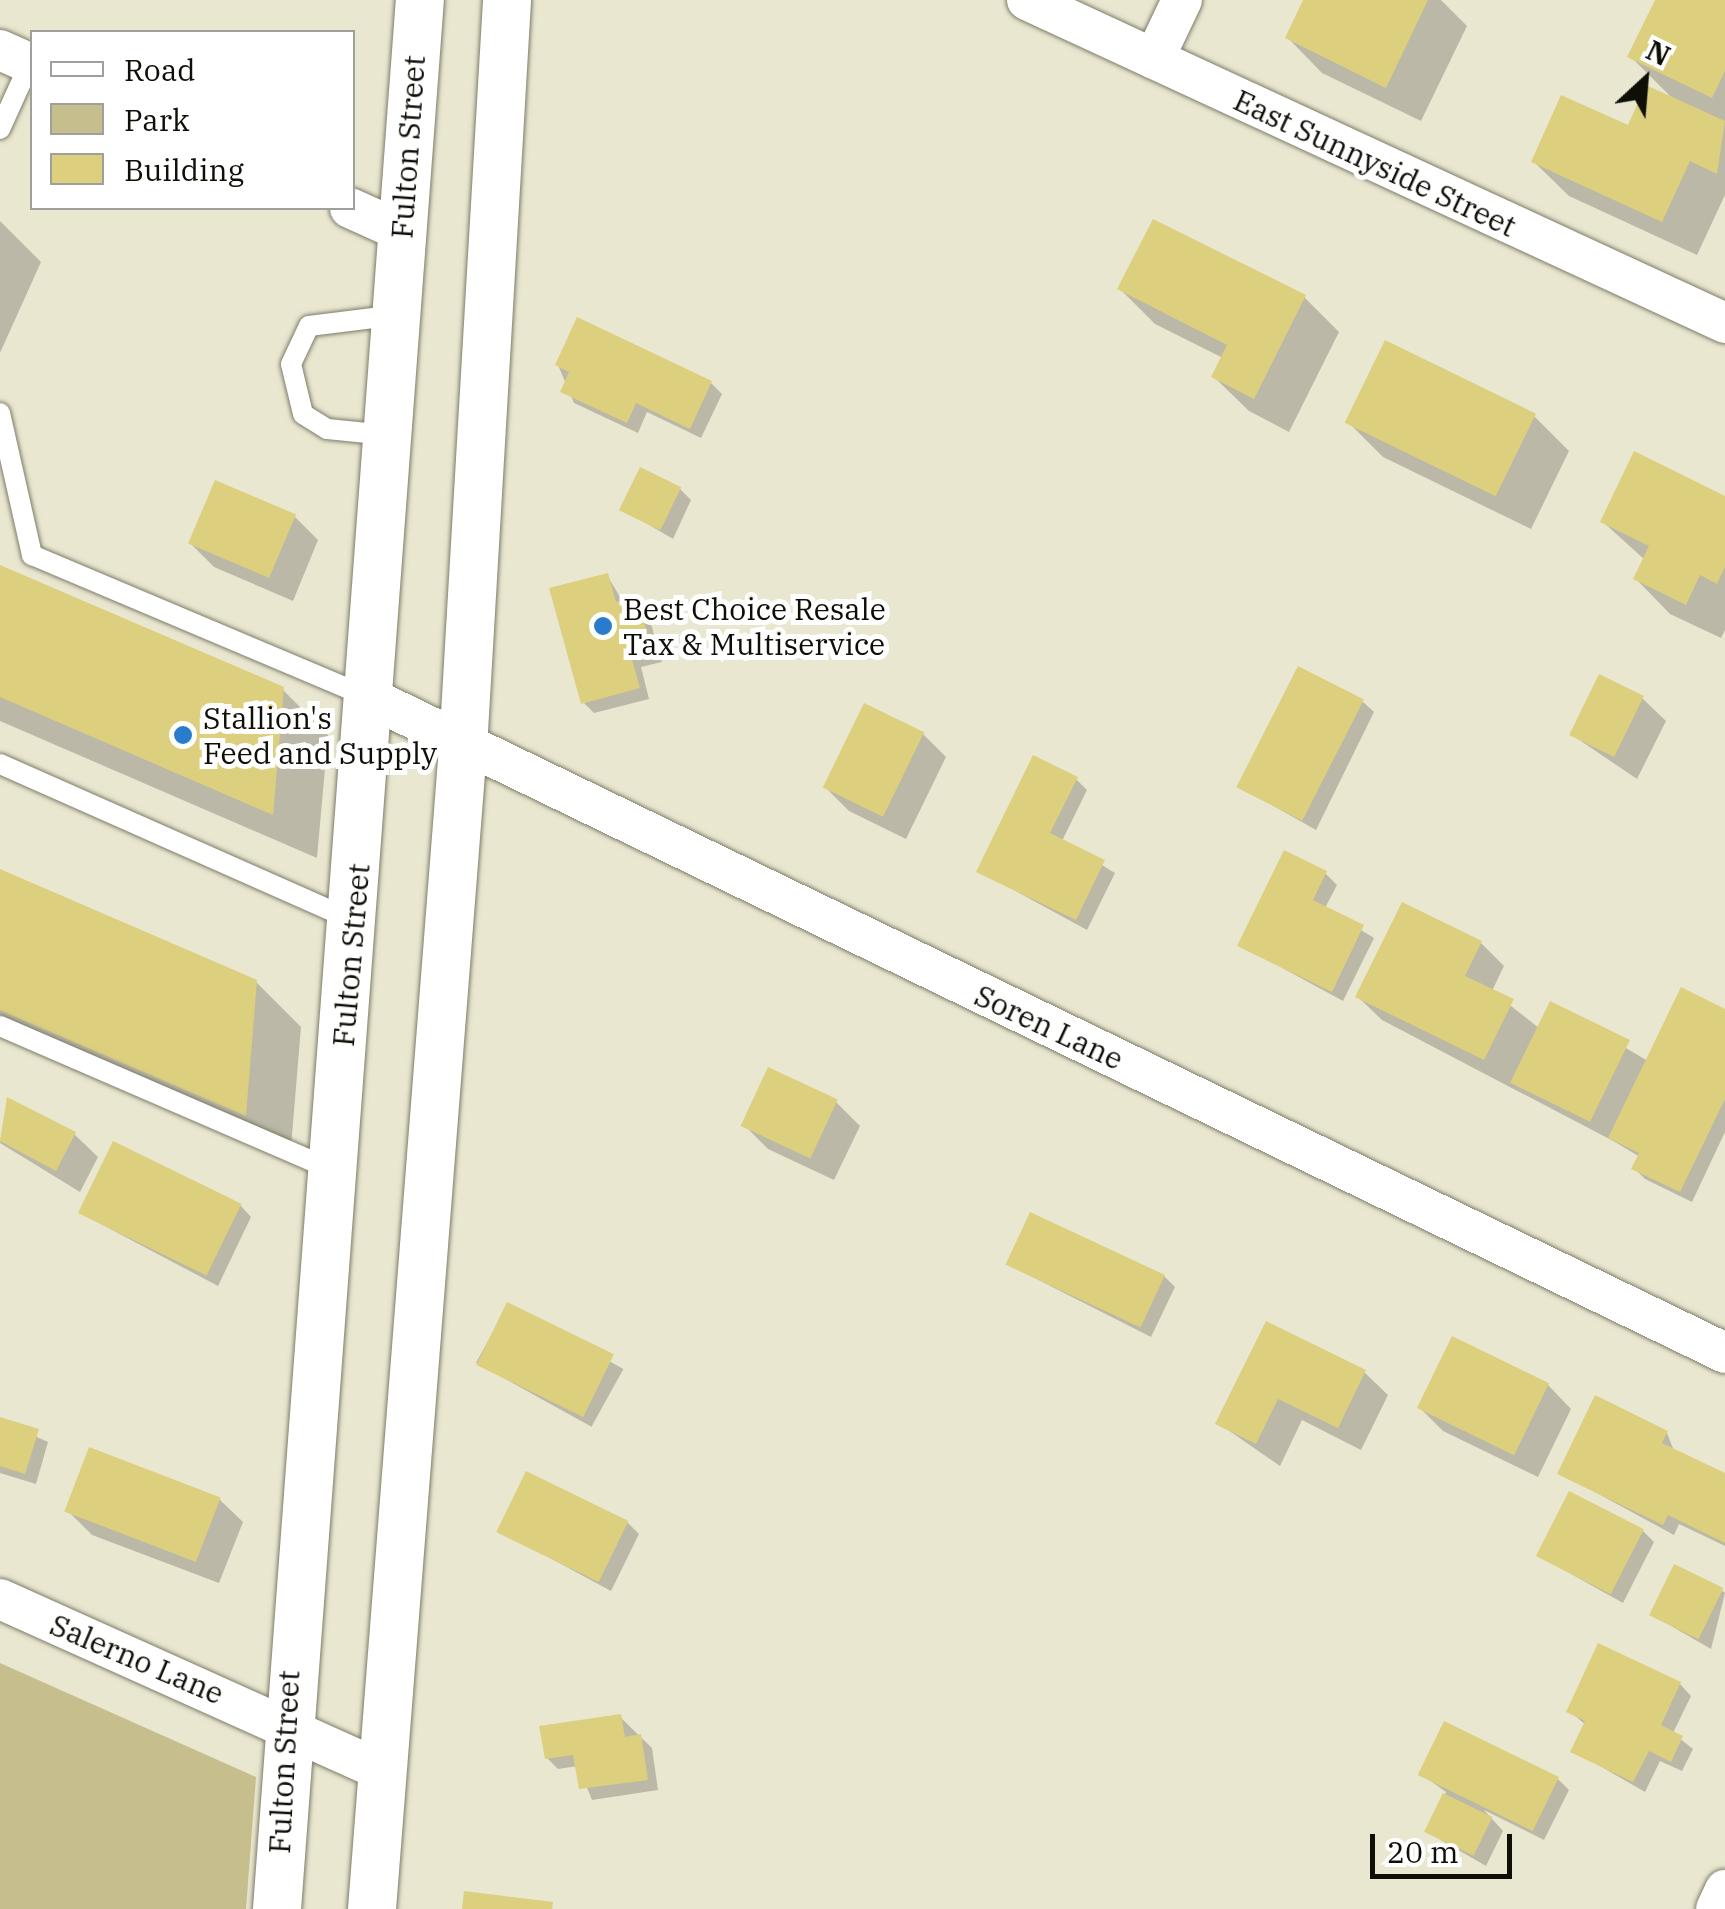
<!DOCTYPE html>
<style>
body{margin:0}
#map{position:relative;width:1725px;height:1909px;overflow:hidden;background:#eae7d1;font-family:"IBM Plex Serif",serif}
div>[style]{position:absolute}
.green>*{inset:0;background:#c6bf8d}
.shadow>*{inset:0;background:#0003;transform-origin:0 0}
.building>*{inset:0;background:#dccf7e;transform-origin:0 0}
.roads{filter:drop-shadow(0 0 2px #7e7c68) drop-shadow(0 0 2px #7e7c68)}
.service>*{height:20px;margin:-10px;padding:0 10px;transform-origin:10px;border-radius:10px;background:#fff}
.minor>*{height:40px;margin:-20px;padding:0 20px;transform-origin:20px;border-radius:20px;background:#fff}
.tertiary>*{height:48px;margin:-24px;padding:0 24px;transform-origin:24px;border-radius:24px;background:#fff}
.dots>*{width:28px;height:28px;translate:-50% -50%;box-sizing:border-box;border:5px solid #fff;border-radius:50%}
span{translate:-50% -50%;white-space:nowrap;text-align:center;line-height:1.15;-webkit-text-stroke:10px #fff;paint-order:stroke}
.street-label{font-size:30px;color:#0f0e07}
.poi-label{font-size:30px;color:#0f0e07}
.left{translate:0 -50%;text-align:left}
.legend{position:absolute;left:30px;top:30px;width:325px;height:180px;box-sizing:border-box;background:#fff;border:2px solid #9f9f9c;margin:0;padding:12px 18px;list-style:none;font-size:30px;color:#0f0e07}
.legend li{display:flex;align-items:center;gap:20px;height:50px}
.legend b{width:50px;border:2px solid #9f9f9c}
.north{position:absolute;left:1595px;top:30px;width:100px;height:100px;-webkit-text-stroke:8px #fff;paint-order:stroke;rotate:26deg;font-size:28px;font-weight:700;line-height:40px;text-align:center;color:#0f0e07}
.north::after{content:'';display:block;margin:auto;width:35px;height:45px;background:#0f0e07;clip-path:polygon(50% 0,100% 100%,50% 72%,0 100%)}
.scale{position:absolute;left:1370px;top:1834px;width:142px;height:45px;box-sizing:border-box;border:5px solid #0f0e07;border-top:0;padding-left:12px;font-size:30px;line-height:35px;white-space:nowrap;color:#0f0e07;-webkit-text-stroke:8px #fff;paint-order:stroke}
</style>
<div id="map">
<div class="green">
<i style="clip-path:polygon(0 1663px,256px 1777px,246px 1909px,0 1909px)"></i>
</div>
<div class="shadow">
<i style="clip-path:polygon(1306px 0,1441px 0,1467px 26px,1421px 121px,1322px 73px,1288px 38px)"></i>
<i style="clip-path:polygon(1658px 0,1725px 0,1725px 195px,1697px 255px,1569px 196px,1534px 162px,1629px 128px,1674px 100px,1630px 56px)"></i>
<i style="clip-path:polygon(0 221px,41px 262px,0 353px)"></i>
<i style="clip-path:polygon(1120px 289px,1304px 297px,1339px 332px,1289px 432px,1249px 411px,1214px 377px,1223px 358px,1155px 324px)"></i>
<i style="clip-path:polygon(558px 365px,711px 383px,722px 394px,701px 438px,647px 412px,638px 433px,574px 403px)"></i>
<i style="clip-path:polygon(1534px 416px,1569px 451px,1531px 529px,1383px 457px,1348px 422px)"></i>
<i style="clip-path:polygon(680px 489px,691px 500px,673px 539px,622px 509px)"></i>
<i style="clip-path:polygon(1725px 499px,1725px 630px,1721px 638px,1670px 614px,1636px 579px,1645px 560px,1603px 522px)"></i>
<i style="clip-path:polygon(295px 517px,318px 540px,293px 601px,214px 567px,191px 544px)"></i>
<i style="clip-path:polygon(0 568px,282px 689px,328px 735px,317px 858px,0 721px)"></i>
<i style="clip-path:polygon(607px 575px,623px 602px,636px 599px,647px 610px,662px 662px,641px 667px,649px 699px,594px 713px,583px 702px)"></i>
<i style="clip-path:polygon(1642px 698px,1666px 721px,1637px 779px,1572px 735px)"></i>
<i style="clip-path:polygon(1362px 701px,1374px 712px,1316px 830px,1242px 788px)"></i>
<i style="clip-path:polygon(923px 734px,946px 757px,906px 839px,849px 811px,826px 788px)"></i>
<i style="clip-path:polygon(1076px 779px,1087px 790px,1062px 841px,1115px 873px,1087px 930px,979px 871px)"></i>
<i style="clip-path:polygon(0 872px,256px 982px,301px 1027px,290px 1159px,0 1034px)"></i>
<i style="clip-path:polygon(1325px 873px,1337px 885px,1325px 908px,1374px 938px,1343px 1001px,1240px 945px)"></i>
<i style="clip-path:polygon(1481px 943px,1504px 966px,1492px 991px,1539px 1028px,1551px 1004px,1648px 1061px,1725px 1011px,1725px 1132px,1692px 1202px,1645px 1179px,1634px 1168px,1640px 1157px,1615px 1142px,1382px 1020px,1358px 997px)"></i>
<i style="clip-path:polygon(8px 1100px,74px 1134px,98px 1157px,80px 1192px,0 1143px)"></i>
<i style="clip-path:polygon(836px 1102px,860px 1126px,834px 1180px,768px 1149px,744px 1125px)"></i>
<i style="clip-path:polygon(240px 1205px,251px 1217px,218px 1286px,80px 1213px)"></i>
<i style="clip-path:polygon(1009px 1265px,1164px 1276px,1175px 1287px,1151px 1337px)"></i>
<i style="left:508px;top:1305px;width:132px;height:66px;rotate:29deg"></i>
<i style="clip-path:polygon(1268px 1324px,1364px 1372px,1388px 1395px,1361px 1450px,1302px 1420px,1280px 1466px,1218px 1423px)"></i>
<i style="clip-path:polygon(1453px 1339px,1548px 1385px,1571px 1409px,1538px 1477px,1443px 1431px,1420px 1408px)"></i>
<i style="clip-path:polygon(0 1420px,48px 1442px,36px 1484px,0 1473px)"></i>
<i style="clip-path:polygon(1667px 1433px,1674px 1451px,1725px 1476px,1725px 1546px,1679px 1524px,1674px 1535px,1560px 1473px)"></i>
<i style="clip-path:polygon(219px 1499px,243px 1522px,219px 1583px,92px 1535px,68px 1511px)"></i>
<i style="clip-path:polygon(628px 1523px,639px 1534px,611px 1591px,500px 1531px)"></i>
<i style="clip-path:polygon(1643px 1531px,1654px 1542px,1623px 1603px,1539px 1556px)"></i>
<i style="clip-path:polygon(1725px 1593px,1711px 1649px,1652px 1615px,1723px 1591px)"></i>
<i style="clip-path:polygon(1680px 1684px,1691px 1696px,1673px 1733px,1693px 1749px,1682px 1771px,1660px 1761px,1645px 1792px,1574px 1751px,1586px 1725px,1569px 1711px)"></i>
<i style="clip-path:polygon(620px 1717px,652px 1748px,658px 1790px,592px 1800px,578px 1766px,558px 1769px,547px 1758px)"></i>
<i style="clip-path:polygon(1421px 1774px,1558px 1779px,1569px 1790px,1544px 1840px,1484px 1810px,1503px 1831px,1486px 1866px,1427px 1832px,1446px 1792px)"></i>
</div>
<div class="building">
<i style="clip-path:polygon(1303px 0,1428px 0,1386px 88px,1285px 38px)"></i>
<i style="clip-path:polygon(1655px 0,1725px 0,1725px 71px,1712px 98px,1627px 57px)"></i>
<i style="clip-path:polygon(1646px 85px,1725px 121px,1717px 174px,1690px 161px,1662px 222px,1531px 162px,1561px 95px,1628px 125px)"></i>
<i style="clip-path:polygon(1153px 219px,1306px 295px,1254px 399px,1211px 377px,1227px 345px,1117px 289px)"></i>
<i style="clip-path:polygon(577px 317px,712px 381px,690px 429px,636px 403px,627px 423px,560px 392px,569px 372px,555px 365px)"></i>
<i style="left:1385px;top:340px;width:168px;height:92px;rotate:26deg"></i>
<i style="clip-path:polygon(1634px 451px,1725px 496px,1725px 567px,1717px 584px,1700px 575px,1686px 605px,1633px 579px,1649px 546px,1600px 522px)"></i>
<i style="left:640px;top:467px;width:46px;height:48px;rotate:26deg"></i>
<i style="left:215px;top:480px;width:88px;height:69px;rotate:23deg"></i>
<i style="clip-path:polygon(0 565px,284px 687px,273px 815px,0 697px)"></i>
<i style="clip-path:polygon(608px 573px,616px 602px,637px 596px,652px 651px,631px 656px,640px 688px,581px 704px,549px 588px)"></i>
<i style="left:1298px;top:666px;width:74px;height:136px;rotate:27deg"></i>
<i style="left:1599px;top:674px;width:50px;height:68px;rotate:26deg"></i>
<i style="left:864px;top:703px;width:67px;height:94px;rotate:26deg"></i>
<i style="clip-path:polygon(1033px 755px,1078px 777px,1050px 833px,1105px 860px,1076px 920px,976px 872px)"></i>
<i style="clip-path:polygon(1284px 850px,1327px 871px,1313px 900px,1364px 925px,1332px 992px,1237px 946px)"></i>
<i style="clip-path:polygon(0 869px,257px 980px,246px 1116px,0 1010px)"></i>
<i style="clip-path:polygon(1402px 902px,1482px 941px,1465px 976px,1514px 999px,1484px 1060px,1355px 997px)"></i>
<i style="clip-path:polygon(1681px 987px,1725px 1009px,1725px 1099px,1680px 1192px,1631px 1169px,1639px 1153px,1608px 1138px)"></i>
<i style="left:1550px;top:1001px;width:89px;height:91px;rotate:26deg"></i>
<i style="left:768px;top:1067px;width:77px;height:65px;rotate:25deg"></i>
<i style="clip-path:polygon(7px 1097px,76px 1132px,56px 1171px,0 1141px)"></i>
<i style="left:113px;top:1141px;width:143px;height:80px;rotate:26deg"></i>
<i style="left:1030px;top:1212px;width:149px;height:58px;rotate:25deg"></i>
<i style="left:507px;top:1302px;width:119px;height:70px;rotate:26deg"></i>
<i style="clip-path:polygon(1266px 1321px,1366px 1370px,1338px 1428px,1278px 1399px,1256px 1444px,1215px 1424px)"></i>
<i style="left:1452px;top:1336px;width:108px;height:80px;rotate:26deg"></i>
<i style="clip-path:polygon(1595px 1395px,1668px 1431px,1662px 1443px,1725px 1473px,1725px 1543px,1668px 1515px,1663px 1525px,1557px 1474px)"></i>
<i style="clip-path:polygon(0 1417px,39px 1429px,25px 1474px,0 1466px)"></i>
<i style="left:89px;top:1447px;width:141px;height:69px;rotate:21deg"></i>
<i style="left:526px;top:1471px;width:114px;height:68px;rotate:26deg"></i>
<i style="left:1569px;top:1491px;width:84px;height:73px;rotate:27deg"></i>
<i style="left:1674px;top:1564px;width:55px;height:57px;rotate:26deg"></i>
<i style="clip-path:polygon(1598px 1643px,1681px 1682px,1661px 1725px,1683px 1736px,1671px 1762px,1649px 1751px,1633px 1782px,1570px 1752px,1585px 1721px,1566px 1712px)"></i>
<i style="clip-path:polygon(621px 1714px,625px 1737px,641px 1734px,648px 1780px,579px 1789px,573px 1755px,545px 1759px,539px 1726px)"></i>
<i style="left:1444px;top:1721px;width:128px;height:60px;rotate:26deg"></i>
<i style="left:1443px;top:1793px;width:55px;height:43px;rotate:26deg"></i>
<i style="clip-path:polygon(464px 1891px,553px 1902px,552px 1909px,462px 1909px)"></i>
</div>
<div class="roads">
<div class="service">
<i style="left:0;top:129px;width:72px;rotate:-65.6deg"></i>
<i style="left:0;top:413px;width:146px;rotate:77.3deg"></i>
<i style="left:32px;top:555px;width:367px;rotate:22.9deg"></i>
<i style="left:387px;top:435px;width:60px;rotate:-174.3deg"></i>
<i style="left:327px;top:429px;width:28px;rotate:-148deg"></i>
<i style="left:303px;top:414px;width:51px;rotate:-103.5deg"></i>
<i style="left:291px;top:364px;width:42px;rotate:-64.7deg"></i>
<i style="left:309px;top:326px;width:89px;rotate:-7.1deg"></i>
<i style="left:0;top:764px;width:383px;rotate:23.9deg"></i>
<i style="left:0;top:1026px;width:362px;rotate:23.4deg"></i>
</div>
<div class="minor">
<i style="left:1027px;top:0;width:769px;rotate:24.83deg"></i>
<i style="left:0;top:50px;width:35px;rotate:24deg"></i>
<i style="left:1154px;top:59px;width:65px;rotate:-64.6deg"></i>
<i style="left:350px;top:208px;width:56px;rotate:24.3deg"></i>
<i style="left:373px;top:699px;width:1502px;rotate:25.81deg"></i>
<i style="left:0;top:1599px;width:419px;rotate:24.2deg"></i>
<i style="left:1716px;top:1909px;width:21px;rotate:-65deg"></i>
</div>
<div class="tertiary">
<i style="left:277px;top:1909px;width:1914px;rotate:-85.72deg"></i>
<i style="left:372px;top:1909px;width:1165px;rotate:-85.52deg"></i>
<i style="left:463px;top:748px;width:749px;rotate:-86.63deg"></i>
</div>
</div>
<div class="dots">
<i style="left:603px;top:626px;background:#297ccb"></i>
<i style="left:183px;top:735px;background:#297ccb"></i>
</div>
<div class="street-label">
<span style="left:408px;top:147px;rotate:-86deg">Fulton Street</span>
<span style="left:1375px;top:163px;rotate:25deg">East Sunnyside Street</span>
<span style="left:351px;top:955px;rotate:-85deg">Fulton Street</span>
<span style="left:1049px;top:1027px;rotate:25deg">Soren Lane</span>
<span style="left:137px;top:1659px;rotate:23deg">Salerno Lane</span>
<span style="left:284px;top:1762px;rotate:-87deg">Fulton Street</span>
</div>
<div class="poi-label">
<span class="left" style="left:623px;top:626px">Best Choice Resale<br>Tax &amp; Multiservice</span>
<span class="left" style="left:203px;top:735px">Stallion's<br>Feed and Supply</span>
</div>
<ul class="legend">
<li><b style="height:12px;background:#fff"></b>Road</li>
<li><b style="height:28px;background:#c6bf8d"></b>Park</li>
<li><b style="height:28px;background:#dccf7e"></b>Building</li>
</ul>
<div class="north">N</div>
<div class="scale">20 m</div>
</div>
